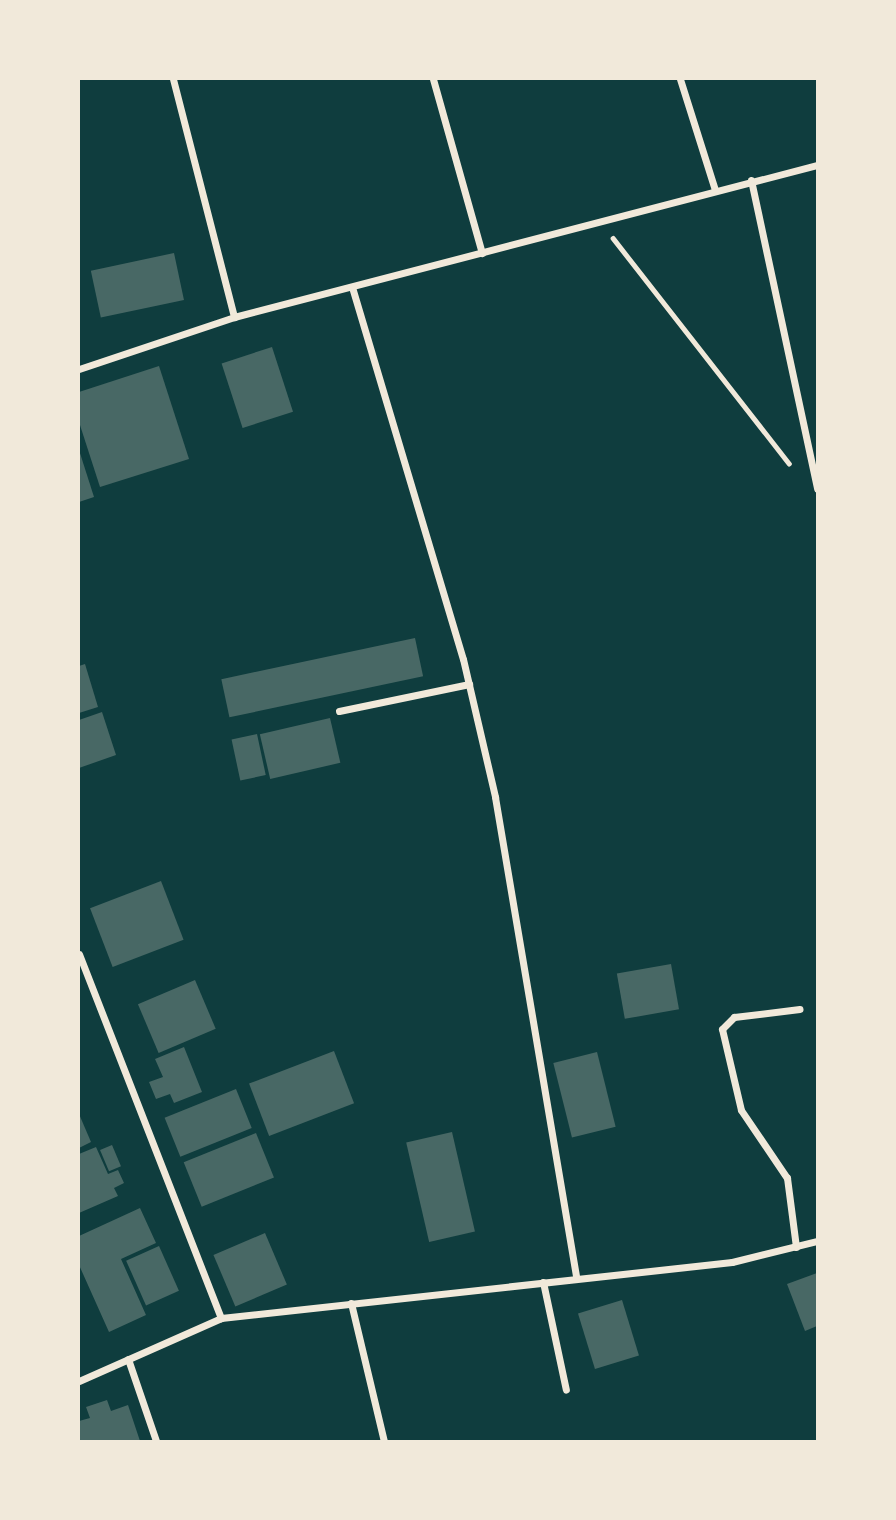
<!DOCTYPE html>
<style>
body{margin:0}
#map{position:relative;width:896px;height:1520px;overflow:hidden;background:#0f3d3e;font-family:Barlow,sans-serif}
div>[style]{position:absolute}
.building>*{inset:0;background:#486865;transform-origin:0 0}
.path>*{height:4.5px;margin:-2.25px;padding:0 2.25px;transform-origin:2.25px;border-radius:2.25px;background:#f1e9da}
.minor>*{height:7px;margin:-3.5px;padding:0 3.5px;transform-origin:3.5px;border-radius:3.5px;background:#f1e9da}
span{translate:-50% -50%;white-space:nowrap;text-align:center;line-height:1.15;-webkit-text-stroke:5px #f1e9da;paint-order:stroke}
.frame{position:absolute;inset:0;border:80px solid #f1e9da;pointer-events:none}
</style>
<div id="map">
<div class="building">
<i style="left:174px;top:253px;width:48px;height:85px;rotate:78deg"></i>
<i style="left:272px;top:347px;width:68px;height:53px;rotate:72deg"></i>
<i style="clip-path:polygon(159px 366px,189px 459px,100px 487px,79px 422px,79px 392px)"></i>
<i style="clip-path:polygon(79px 450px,94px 497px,79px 502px)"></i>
<i style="left:415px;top:638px;width:39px;height:198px;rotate:78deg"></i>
<i style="clip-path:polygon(85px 664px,98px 707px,79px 713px,79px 666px)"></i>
<i style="clip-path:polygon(102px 712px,116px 755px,79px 768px,79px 720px)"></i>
<i style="left:330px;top:718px;width:46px;height:72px;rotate:77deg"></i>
<i style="left:257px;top:734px;width:42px;height:26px;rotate:78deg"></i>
<i style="left:161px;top:881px;width:63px;height:76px;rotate:69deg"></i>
<i style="left:671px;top:964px;width:46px;height:55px;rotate:80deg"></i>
<i style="left:195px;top:980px;width:53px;height:62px;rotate:67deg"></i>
<i style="clip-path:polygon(184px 1047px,202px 1092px,174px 1103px,170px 1094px,156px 1099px,149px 1082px,163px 1077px,155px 1059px)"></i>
<i style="left:334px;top:1051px;width:56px;height:91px;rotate:69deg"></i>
<i style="left:597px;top:1052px;width:77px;height:45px;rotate:76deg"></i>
<i style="left:236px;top:1089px;width:42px;height:77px;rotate:68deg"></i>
<i style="clip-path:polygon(79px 1114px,91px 1142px,79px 1148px)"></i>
<i style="left:452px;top:1132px;width:102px;height:47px;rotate:77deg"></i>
<i style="left:256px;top:1133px;width:48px;height:78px;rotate:68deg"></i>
<i style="left:112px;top:1145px;width:23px;height:13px;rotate:67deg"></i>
<i style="clip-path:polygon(96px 1147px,108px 1174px,118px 1170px,124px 1183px,114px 1188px,118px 1196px,79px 1213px,79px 1154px)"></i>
<i style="clip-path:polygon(140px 1208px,156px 1243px,121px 1259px,146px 1315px,109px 1332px,79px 1265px,79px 1236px)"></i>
<i style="left:265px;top:1233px;width:56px;height:56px;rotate:67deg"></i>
<i style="left:159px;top:1246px;width:49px;height:36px;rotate:66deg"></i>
<i style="clip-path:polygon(817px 1273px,817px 1326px,805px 1331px,787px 1284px)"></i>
<i style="left:622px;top:1300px;width:58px;height:46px;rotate:73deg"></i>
<i style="clip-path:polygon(107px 1400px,111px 1411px,128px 1405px,140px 1441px,79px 1441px,79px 1421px,90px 1418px,86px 1407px)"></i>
</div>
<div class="path">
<i style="left:613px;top:238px;width:286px;rotate:52deg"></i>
</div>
<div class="minor">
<i style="left:173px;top:79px;width:246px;rotate:75.6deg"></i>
<i style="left:433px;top:79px;width:181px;rotate:74.3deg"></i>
<i style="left:680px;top:79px;width:116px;rotate:72.5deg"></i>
<i style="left:751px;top:180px;width:316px;rotate:77.9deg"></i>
<i style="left:352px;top:287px;width:388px;rotate:73.4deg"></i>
<i style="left:463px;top:659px;width:142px;rotate:76.9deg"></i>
<i style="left:495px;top:797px;width:487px;rotate:80.4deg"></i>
<i style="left:79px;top:369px;width:163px;rotate:-18.5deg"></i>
<i style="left:234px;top:317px;width:602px;rotate:-14.61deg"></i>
<i style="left:339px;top:711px;width:133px;rotate:-11.7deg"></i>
<i style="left:79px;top:954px;width:391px;rotate:68.7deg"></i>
<i style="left:796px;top:1247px;width:70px;rotate:-97.4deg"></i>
<i style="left:787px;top:1178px;width:82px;rotate:-124.1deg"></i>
<i style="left:741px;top:1110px;width:83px;rotate:-103.2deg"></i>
<i style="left:722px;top:1029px;width:17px;rotate:-45deg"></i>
<i style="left:734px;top:1017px;width:66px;rotate:-6.9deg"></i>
<i style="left:543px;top:1282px;width:110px;rotate:78deg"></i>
<i style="left:351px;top:1303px;width:142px;rotate:76.6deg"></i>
<i style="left:128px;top:1359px;width:87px;rotate:71.1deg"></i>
<i style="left:79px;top:1381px;width:155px;rotate:-23.9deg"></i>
<i style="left:221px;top:1318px;width:514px;rotate:-6.25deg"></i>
<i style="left:732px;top:1262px;width:88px;rotate:-13.9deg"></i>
</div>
<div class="frame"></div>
</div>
